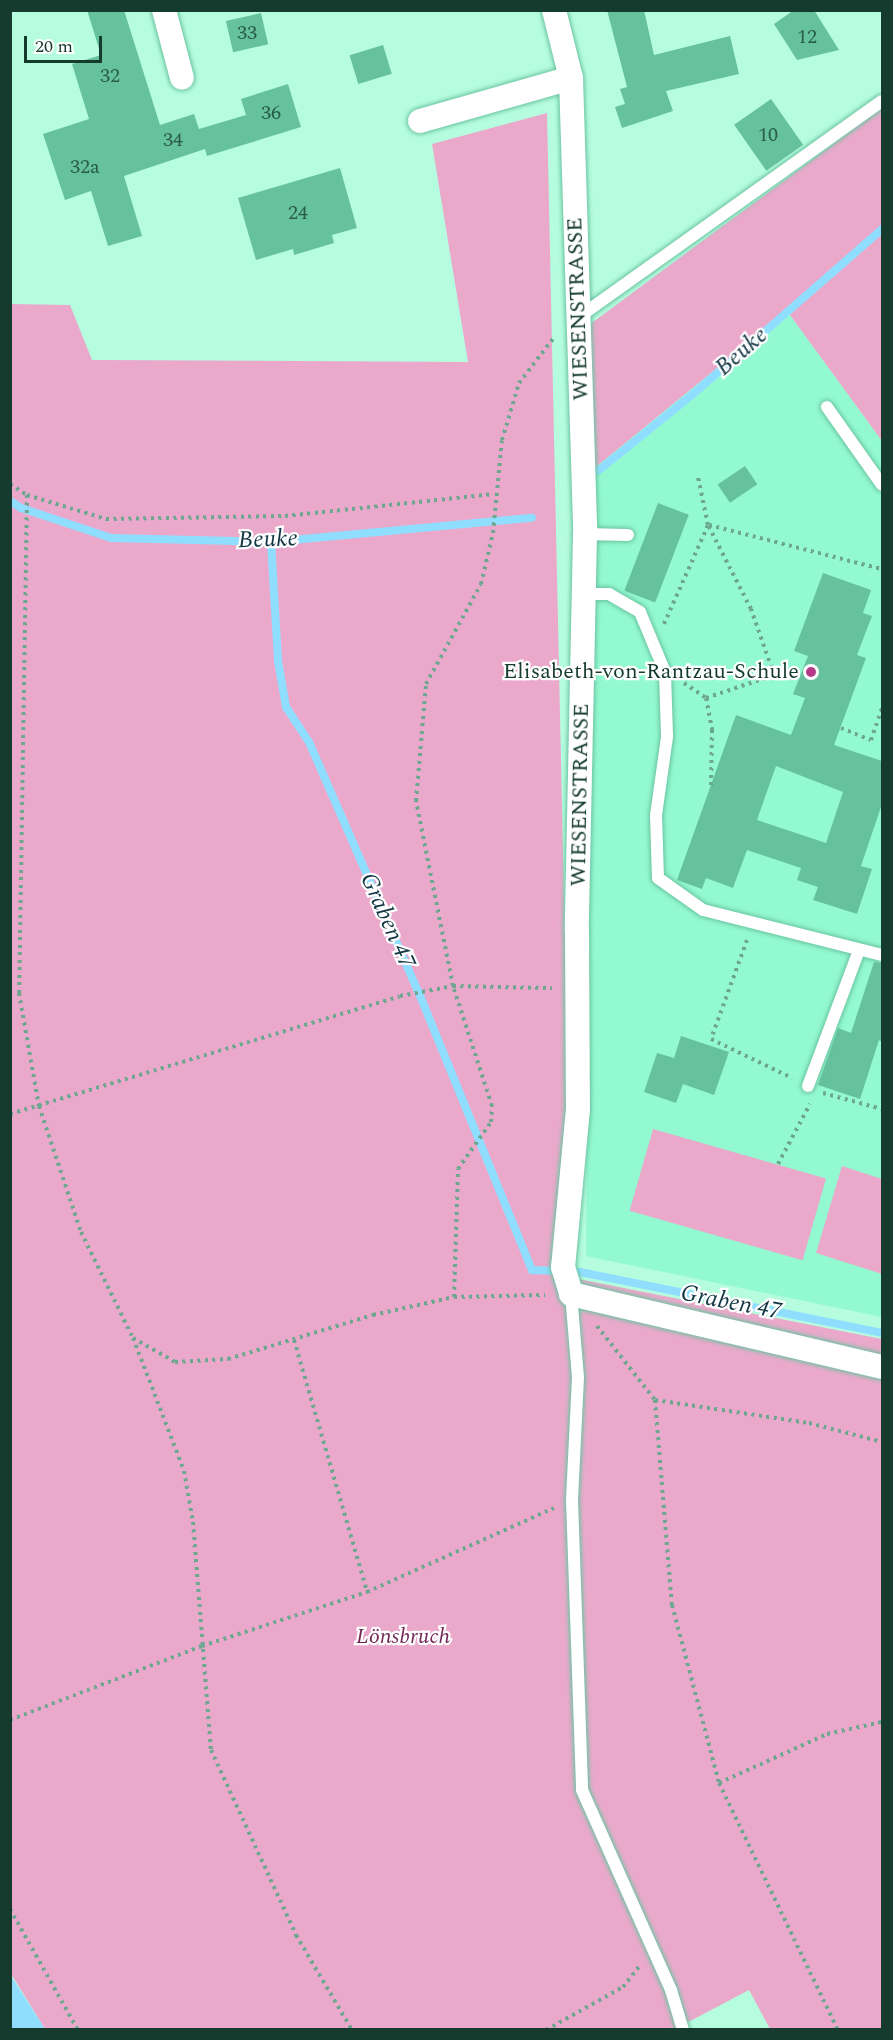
<!DOCTYPE html>
<meta charset="utf-8">
<style>
body{margin:0}
#map{position:relative;width:893px;height:2040px;overflow:hidden;background:#b6fddf;font-family:Spectral,serif}
div>[style]{position:absolute}
.built>*{inset:0;background:#93f9d0}
.green>*{inset:0;background:#eaa9cb;transform-origin:0 0}
.water>*{inset:0;background:#90deff}
.stream>*{height:8px;margin:-4px;padding:0 4px;transform-origin:4px;border-radius:4px;background:#90deff}
.building>*{inset:0;background:#66c19d;transform-origin:0 0}
.path>*{height:4px;margin-top:-2px;transform-origin:0;background:repeating-linear-gradient(90deg,#6ea790 0 3px,transparent 0 7.5px)}
.roads{filter:drop-shadow(0 0 2px #6ac4a1) drop-shadow(0 0 2px #6ac4a1)}
.lane>*{height:12px;margin:-6px;padding:0 6px;transform-origin:6px;border-radius:6px;background:#fff}
.street>*{height:24px;margin:-12px;padding:0 12px;transform-origin:12px;border-radius:12px;background:#fff}
.dots>*{width:16px;height:16px;translate:-50% -50%;box-sizing:border-box;border:3px solid #fff;border-radius:50%}
span{translate:-50% -50%;white-space:nowrap;text-align:center;line-height:1.15;-webkit-text-stroke:4.5px #fff;paint-order:stroke}
.number-label{font-size:20px;color:#285c49}
.number-label span{-webkit-text-stroke-width:0}
.street-label{font-size:22px;color:#143b2d}
.poi-label{font-size:22px;color:#143b2d}
.right{translate:-100% -50%;text-align:right}
.park-label{font-size:22px;color:#742856;font-style:italic}
.water-label{font-size:24px;color:#123644;font-style:italic}
.frame{position:absolute;inset:0;border:12px solid #143b2d;pointer-events:none}
.scale{position:absolute;left:24px;top:36px;width:78px;height:27px;box-sizing:border-box;border:3px solid #143b2d;border-top:0;padding-left:8px;font-size:18px;line-height:21px;white-space:nowrap;color:#143b2d;-webkit-text-stroke:4px #fff;paint-order:stroke}
</style>
<div id="map">
<div class="built">
<i style="clip-path:polygon(787px 311px,882px 441px,882px 1317px,586px 1256px,591px 471px)"></i>
</div>
<div class="green">
<i style="clip-path:polygon(882px 108px,882px 441px,787px 311px,591px 471px,585px 328px)"></i>
<i style="clip-path:polygon(547px 113px,568px 1083px,553px 1274px,882px 1339px,882px 2029px,770px 2029px,749px 1990px,675px 2029px,45px 2029px,11px 1974px,11px 304px,70px 305px,92px 360px,468px 362px,432px 144px)"></i>
<i style="left:653px;top:1129px;width:180px;height:85px;rotate:16deg"></i>
<i style="clip-path:polygon(842px 1166px,882px 1179px,882px 1274px,816px 1253px)"></i>
</div>
<div class="water">
<i style="clip-path:polygon(11px 1974px,11px 1976px,45px 2029px,11px 2029px)"></i>
</div>
<div class="stream">
<i style="left:598px;top:471px;width:121px;rotate:-39deg"></i>
<i style="left:692px;top:395px;width:252px;rotate:-41.1deg"></i>
<i style="left:10px;top:501px;width:13px;rotate:32deg"></i>
<i style="left:21px;top:508px;width:95px;rotate:18.4deg"></i>
<i style="left:111px;top:538px;width:160px;rotate:1.4deg"></i>
<i style="left:271px;top:542px;width:262px;rotate:-5.3deg"></i>
<i style="left:271px;top:542px;width:119px;rotate:86.6deg"></i>
<i style="left:278px;top:661px;width:47px;rotate:80.1deg"></i>
<i style="left:286px;top:707px;width:42px;rotate:56.7deg"></i>
<i style="left:309px;top:742px;width:279px;rotate:66.4deg"></i>
<i style="left:421px;top:998px;width:294px;rotate:67.8deg"></i>
<i style="left:532px;top:1270px;width:25px;rotate:2deg"></i>
<i style="left:580px;top:1272px;width:308px;rotate:11.4deg"></i>
</div>
<div class="building">
<i style="clip-path:polygon(87px 10px,124px 10px,160px 125px,194px 114px,199px 129px,246px 115px,241px 99px,288px 84px,301px 127px,207px 156px,205px 149px,124px 176px,142px 236px,108px 246px,91px 191px,65px 200px,43px 134px,89px 119px,72px 64px,101px 55px)"></i>
<i style="clip-path:polygon(607px 10px,644px 10px,654px 55px,730px 36px,739px 74px,666px 91px,673px 111px,622px 128px,615px 107px,625px 104px,620px 89px,627px 87px)"></i>
<i style="clip-path:polygon(794px 10px,814px 10px,839px 50px,797px 60px,774px 24px)"></i>
<i style="left:261px;top:13px;width:32px;height:36px;rotate:77deg"></i>
<i style="left:383px;top:45px;width:30px;height:35px;rotate:73deg"></i>
<i style="left:771px;top:99px;width:56px;height:45px;rotate:55deg"></i>
<i style="clip-path:polygon(340px 168px,357px 228px,332px 235px,334px 243px,294px 255px,293px 249px,256px 260px,238px 198px)"></i>
<i style="left:745px;top:466px;width:22px;height:33px;rotate:56deg"></i>
<i style="left:658px;top:503px;width:33px;height:94px;rotate:21deg"></i>
<i style="clip-path:polygon(evenodd,823px 573px,871px 590px,863px 613px,872px 616px,857px 655px,866px 658px,834px 745px,882px 761px,882px 804px,861px 866px,872px 869px,857px 914px,813px 900px,818px 887px,797px 880px,801px 868px,747px 850px,733px 888px,706px 878px,702px 889px,677px 880px,736px 715px,791px 735px,805px 698px,793px 694px,808px 656px,794px 651px,823px 573px,776px 766px,843px 792px,826px 843px,757px 820px,776px 766px)"></i>
<i style="clip-path:polygon(874px 962px,882px 963px,882px 1042px,879px 1040px,860px 1099px,818px 1085px,838px 1028px,851px 1033px)"></i>
<i style="clip-path:polygon(681px 1036px,729px 1052px,714px 1095px,683px 1084px,676px 1103px,644px 1092px,657px 1053px,674px 1058px)"></i>
</div>
<div class="path">
<i style="left:10px;top:484px;width:20px;rotate:33deg"></i>
<i style="left:27px;top:495px;width:83px;rotate:16.9deg"></i>
<i style="left:106px;top:519px;width:179px;rotate:-1deg"></i>
<i style="left:285px;top:516px;width:210px;rotate:-6deg"></i>
<i style="left:27px;top:495px;width:498px;rotate:90.9deg"></i>
<i style="left:19px;top:993px;width:115px;rotate:80deg"></i>
<i style="left:39px;top:1106px;width:133px;rotate:71.6deg"></i>
<i style="left:81px;top:1232px;width:118px;rotate:63.9deg"></i>
<i style="left:133px;top:1338px;width:48px;rotate:29.7deg"></i>
<i style="left:175px;top:1362px;width:53px;rotate:-3.2deg"></i>
<i style="left:228px;top:1359px;width:152px;rotate:-16.9deg"></i>
<i style="left:373px;top:1315px;width:83px;rotate:-12.5deg"></i>
<i style="left:454px;top:1297px;width:91px;rotate:-1.3deg"></i>
<i style="left:709px;top:525px;width:179px;rotate:14.3deg"></i>
<i style="left:664px;top:624px;width:108px;rotate:-66deg"></i>
<i style="left:708px;top:525px;width:49px;rotate:-101.8deg"></i>
<i style="left:774px;top:675px;width:30px;rotate:-14deg"></i>
<i style="left:684px;top:683px;width:27px;rotate:34deg"></i>
<i style="left:706px;top:698px;width:33px;rotate:79deg"></i>
<i style="left:712px;top:730px;width:56px;rotate:91deg"></i>
<i style="left:706px;top:698px;width:72px;rotate:-18.7deg"></i>
<i style="left:774px;top:675px;width:70px;rotate:-109.2deg"></i>
<i style="left:751px;top:609px;width:94px;rotate:-117.1deg"></i>
<i style="left:841px;top:728px;width:32px;rotate:22deg"></i>
<i style="left:871px;top:740px;width:34px;rotate:-71deg"></i>
<i style="left:747px;top:940px;width:105px;rotate:110deg"></i>
<i style="left:711px;top:1039px;width:90px;rotate:25.7deg"></i>
<i style="left:823px;top:1093px;width:61px;rotate:15.2deg"></i>
<i style="left:10px;top:1114px;width:407px;rotate:-16.8deg"></i>
<i style="left:400px;top:996px;width:54px;rotate:-10.7deg"></i>
<i style="left:453px;top:986px;width:99px;rotate:1.2deg"></i>
<i style="left:778px;top:1164px;width:68px;rotate:-61.9deg"></i>
<i style="left:454px;top:1297px;width:128px;rotate:-88.2deg"></i>
<i style="left:458px;top:1169px;width:57px;rotate:-54.9deg"></i>
<i style="left:491px;top:1122px;width:16px;rotate:-86deg"></i>
<i style="left:492px;top:1106px;width:126px;rotate:-108deg"></i>
<i style="left:453px;top:986px;width:189px;rotate:-101.3deg"></i>
<i style="left:416px;top:801px;width:117px;rotate:-85.1deg"></i>
<i style="left:426px;top:684px;width:114px;rotate:-61.2deg"></i>
<i style="left:481px;top:584px;width:52px;rotate:-76.8deg"></i>
<i style="left:493px;top:533px;width:93px;rotate:-84.5deg"></i>
<i style="left:502px;top:440px;width:59px;rotate:-73.4deg"></i>
<i style="left:519px;top:383px;width:59px;rotate:-52.5deg"></i>
<i style="left:597px;top:1326px;width:94px;rotate:51.9deg"></i>
<i style="left:655px;top:1400px;width:206px;rotate:85.3deg"></i>
<i style="left:672px;top:1605px;width:184px;rotate:75.2deg"></i>
<i style="left:719px;top:1783px;width:274px;rotate:64.3deg"></i>
<i style="left:133px;top:1338px;width:142px;rotate:69deg"></i>
<i style="left:184px;top:1471px;width:52px;rotate:80deg"></i>
<i style="left:193px;top:1522px;width:229px;rotate:85.5deg"></i>
<i style="left:211px;top:1750px;width:204px;rotate:65.3deg"></i>
<i style="left:296px;top:1935px;width:110px;rotate:59.5deg"></i>
<i style="left:294px;top:1340px;width:262px;rotate:73.8deg"></i>
<i style="left:655px;top:1400px;width:156px;rotate:8.5deg"></i>
<i style="left:809px;top:1423px;width:75px;rotate:14.6deg"></i>
<i style="left:10px;top:1720px;width:206px;rotate:-21.1deg"></i>
<i style="left:202px;top:1646px;width:174px;rotate:-18.1deg"></i>
<i style="left:367px;top:1592px;width:205px;rotate:-24.2deg"></i>
<i style="left:719px;top:1783px;width:119px;rotate:-24.4deg"></i>
<i style="left:827px;top:1734px;width:56px;rotate:-12.3deg"></i>
<i style="left:10px;top:1909px;width:139px;rotate:60.7deg"></i>
<i style="left:546px;top:2030px;width:88px;rotate:-29.2deg"></i>
<i style="left:623px;top:1987px;width:28px;rotate:-52deg"></i>
</div>
<div class="roads">
<div class="lane">
<i style="left:579px;top:317px;width:372px;rotate:-35.5deg"></i>
<i style="left:827px;top:407px;width:95px;rotate:54.8deg"></i>
<i style="left:585px;top:534px;width:43px;rotate:1.3deg"></i>
<i style="left:585px;top:594px;width:24px"></i>
<i style="left:609px;top:594px;width:36px;rotate:30deg"></i>
<i style="left:640px;top:612px;width:65px;rotate:67.4deg"></i>
<i style="left:665px;top:672px;width:65px;rotate:88.2deg"></i>
<i style="left:667px;top:737px;width:79px;rotate:98deg"></i>
<i style="left:656px;top:815px;width:63px;rotate:88.2deg"></i>
<i style="left:658px;top:878px;width:55px;rotate:35.4deg"></i>
<i style="left:703px;top:910px;width:185px;rotate:14.1deg"></i>
<i style="left:808px;top:1086px;width:145px;rotate:-69.4deg"></i>
<i style="left:571px;top:1294px;width:83px;rotate:85.2deg"></i>
<i style="left:578px;top:1377px;width:123px;rotate:92.8deg"></i>
<i style="left:572px;top:1500px;width:290px;rotate:88deg"></i>
<i style="left:582px;top:1790px;width:219px;rotate:66deg"></i>
<i style="left:671px;top:1990px;width:42px;rotate:73.3deg"></i>
</div>
<div class="street">
<i style="left:164px;top:10px;width:70px;rotate:75.2deg"></i>
<i style="left:554px;top:10px;width:70px;rotate:76deg"></i>
<i style="left:571px;top:78px;width:456px;rotate:88.2deg"></i>
<i style="left:585px;top:534px;width:395px;rotate:91.2deg"></i>
<i style="left:577px;top:929px;width:180px;rotate:89.7deg"></i>
<i style="left:578px;top:1109px;width:159px;rotate:95.4deg"></i>
<i style="left:563px;top:1267px;width:28px;rotate:73deg"></i>
<i style="left:571px;top:1294px;width:319px;rotate:13.2deg"></i>
<i style="left:420px;top:121px;width:157px;rotate:-15.9deg"></i>
</div>
</div>
<div class="dots">
<i style="left:811px;top:672px;background:#b63987"></i>
</div>
<div class="number-label">
<span style="left:247px;top:33px">33</span>
<span style="left:807px;top:37px">12</span>
<span style="left:110px;top:76px">32</span>
<span style="left:271px;top:113px">36</span>
<span style="left:768px;top:135px">10</span>
<span style="left:173px;top:140px">34</span>
<span style="left:85px;top:167px">32a</span>
<span style="left:298px;top:213px">24</span>
</div>
<div class="street-label">
<span style="left:578px;top:309px;rotate:-92deg">WIESENSTRASSE</span>
<span style="left:580px;top:795px;rotate:-89deg">WIESENSTRASSE</span>
</div>
<div class="poi-label">
<span class="right" style="left:799px;top:672px">Elisabeth-von-Rantzau-Schule</span>
</div>
<div class="park-label">
<span style="left:403px;top:1637px">Lönsbruch</span>
</div>
<div class="water-label">
<span style="left:742px;top:352px;rotate:-41deg">Beuke</span>
<span style="left:268px;top:540px;rotate:-2deg">Beuke</span>
<span style="left:387px;top:921px;rotate:66deg">Graben 47</span>
<span style="left:731px;top:1303px;rotate:11deg">Graben 47</span>
</div>
<div class="frame"></div>
<div class="scale">20 m</div>
</div>
